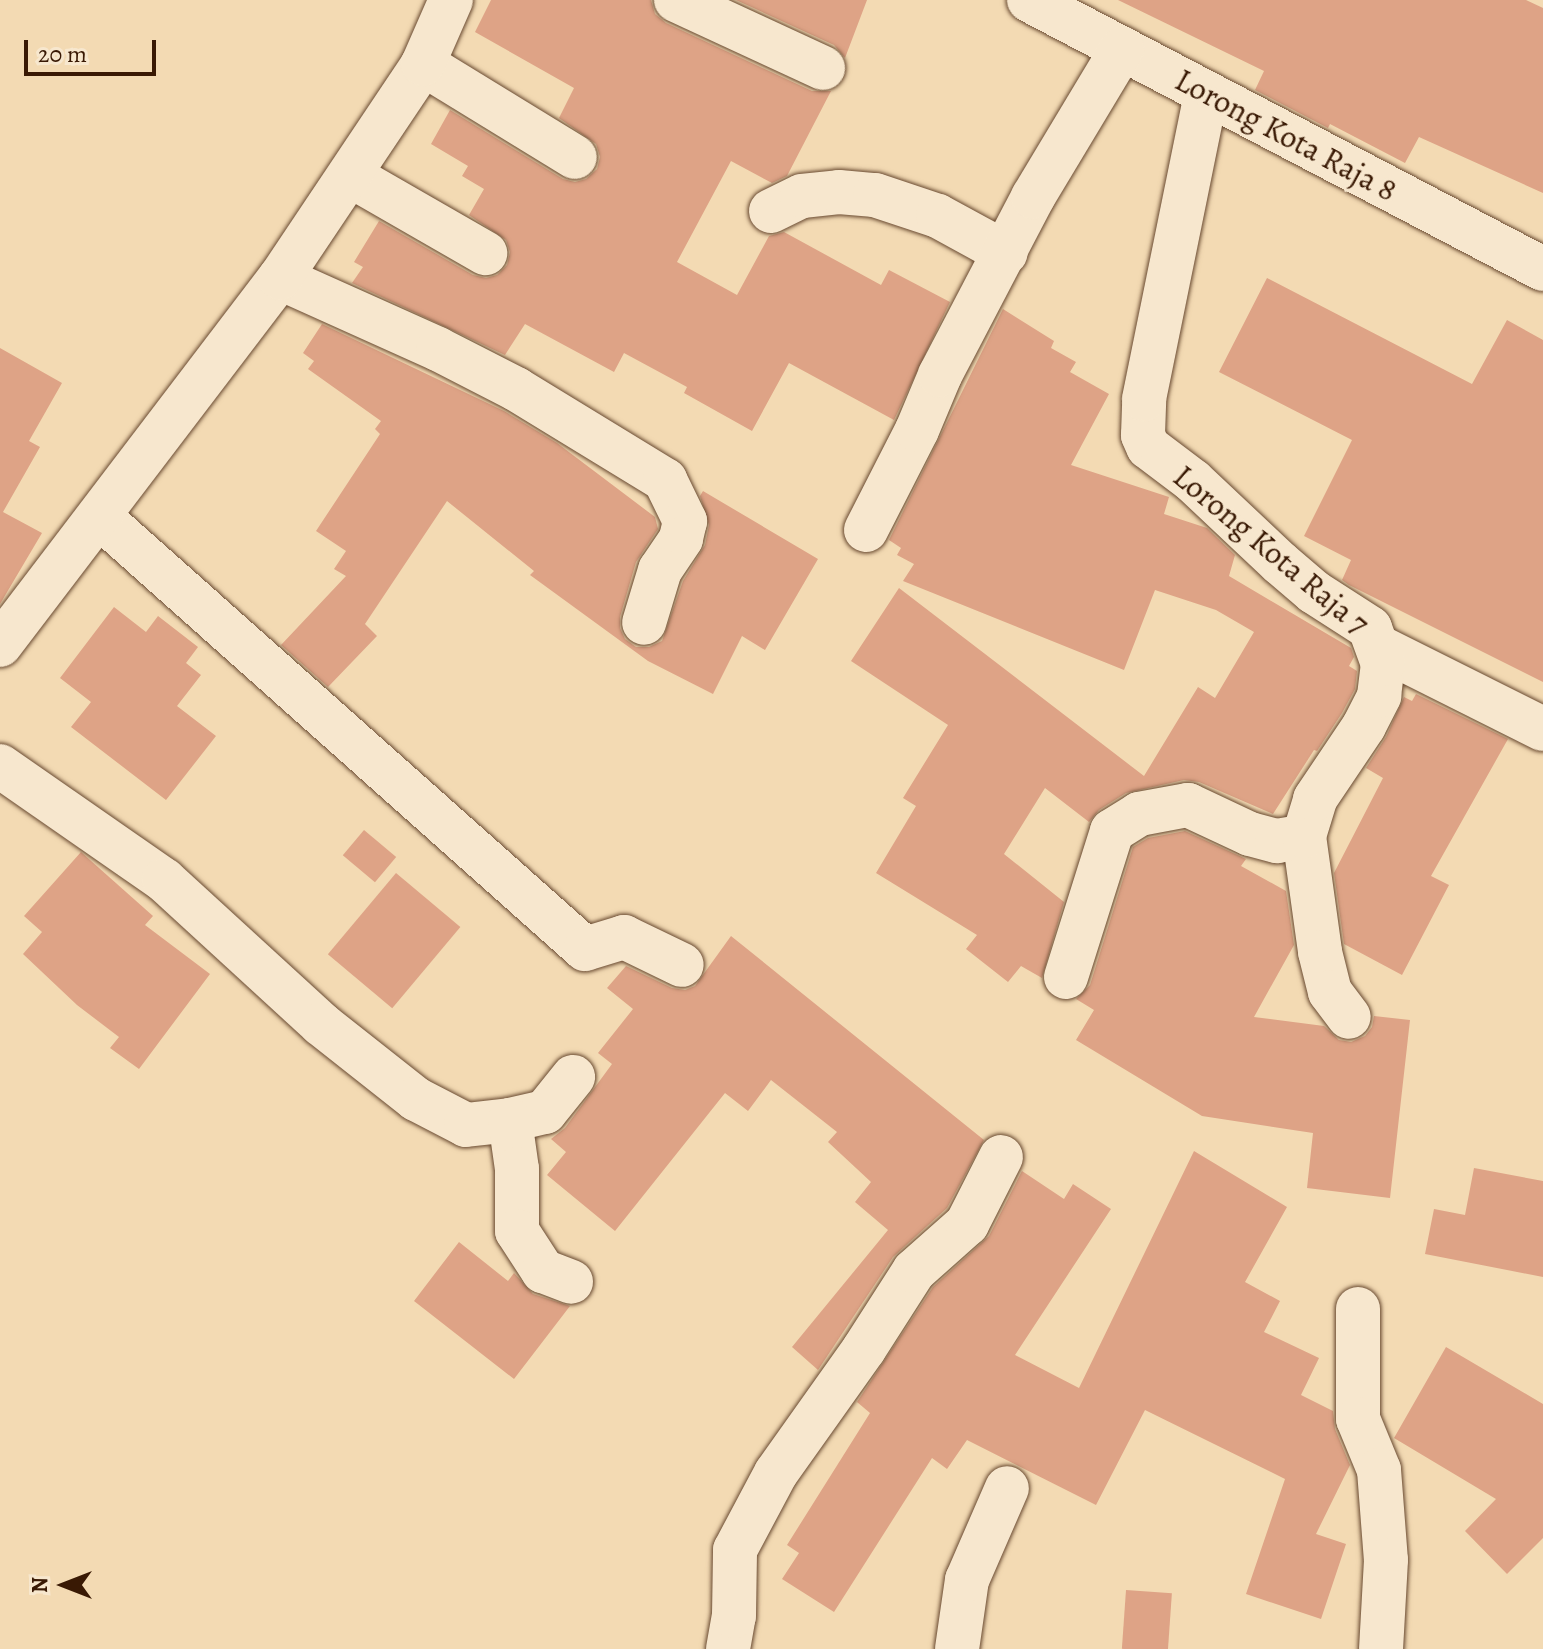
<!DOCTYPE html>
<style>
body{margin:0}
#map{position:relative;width:1543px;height:1649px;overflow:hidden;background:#f3dab3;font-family:Alegreya,serif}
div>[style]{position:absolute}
.building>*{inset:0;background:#dea386;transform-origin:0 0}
.roads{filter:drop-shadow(0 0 2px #684930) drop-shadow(0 0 2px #684930)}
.minor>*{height:44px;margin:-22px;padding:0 22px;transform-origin:22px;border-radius:22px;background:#f7e7ce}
span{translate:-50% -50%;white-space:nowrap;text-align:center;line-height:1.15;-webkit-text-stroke:6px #f7e7ce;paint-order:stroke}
.street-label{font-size:32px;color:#391904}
.north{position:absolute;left:24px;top:1545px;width:80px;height:80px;-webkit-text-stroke:6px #f7e7ce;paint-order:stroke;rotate:270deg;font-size:22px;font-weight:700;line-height:32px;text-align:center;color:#391904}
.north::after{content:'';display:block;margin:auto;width:28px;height:36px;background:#391904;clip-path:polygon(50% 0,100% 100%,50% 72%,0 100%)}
.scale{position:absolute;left:24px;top:40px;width:132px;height:36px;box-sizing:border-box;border:4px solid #391904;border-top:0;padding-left:10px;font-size:24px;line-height:28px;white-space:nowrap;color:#391904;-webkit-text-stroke:6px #f7e7ce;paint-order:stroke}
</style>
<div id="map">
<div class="building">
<i style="clip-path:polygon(491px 0,651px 0,655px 14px,666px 23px,812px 91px,831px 91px,787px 176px,772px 183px,731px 161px,677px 262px,737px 295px,769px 236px,784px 232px,881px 285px,889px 270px,950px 302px,894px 420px,789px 363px,752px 431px,684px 393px,687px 387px,624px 353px,614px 372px,525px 324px,505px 355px,352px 283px,363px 267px,354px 262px,379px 221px,473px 275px,486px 278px,497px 275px,507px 265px,510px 252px,506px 240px,469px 215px,484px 189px,462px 176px,468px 166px,431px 144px,450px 110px,563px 179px,575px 182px,586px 179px,597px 169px,600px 157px,596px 144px,559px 118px,574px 88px,475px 32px)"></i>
<i style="clip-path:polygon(736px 0,867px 0,845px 58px,834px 45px)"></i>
<i style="clip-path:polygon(1118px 0,1526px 0,1543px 8px,1543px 193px,1419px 137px,1405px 163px,1330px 124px,1328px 128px,1255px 90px,1264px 71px)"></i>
<i style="clip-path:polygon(1267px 278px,1472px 384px,1507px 320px,1543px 340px,1543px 682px,1349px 585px,1342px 580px,1351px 560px,1304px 536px,1352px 440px,1219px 372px)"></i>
<i style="clip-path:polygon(1003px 309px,1054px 341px,1051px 348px,1076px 362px,1070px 372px,1109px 394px,1071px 465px,1169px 497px,1164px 514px,1207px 528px,1235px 555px,1229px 576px,1351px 648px,1354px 657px,1349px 666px,1357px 671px,1355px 689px,1342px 713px,1317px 751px,1314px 750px,1273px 814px,1199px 782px,1184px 780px,1126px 793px,1099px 810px,1089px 822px,1045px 788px,1004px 854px,1064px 902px,1042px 978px,1021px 966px,1008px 982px,966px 949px,977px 935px,876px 873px,916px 806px,903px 798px,948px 725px,851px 661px,899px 588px,1144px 776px,1198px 687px,1215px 698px,1254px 632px,1216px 610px,1155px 590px,1124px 670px,903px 581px,914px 564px,897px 555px,901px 548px,889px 540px)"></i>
<i style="clip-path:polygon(322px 324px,504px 411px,557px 443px,655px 517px,658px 529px,636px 562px,620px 617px,620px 628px,625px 639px,636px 647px,649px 647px,662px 641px,683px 581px,705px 545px,709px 525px,700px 496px,703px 491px,818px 559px,765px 650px,742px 636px,713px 694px,648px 661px,530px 575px,534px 571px,447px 501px,365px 624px,377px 636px,328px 687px,281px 645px,346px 576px,334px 569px,346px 551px,316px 531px,380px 434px,375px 429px,381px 421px,308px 369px,314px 361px,303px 353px)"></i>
<i style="clip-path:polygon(0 348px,62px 383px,29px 441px,40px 447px,3px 512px,42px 533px,0 604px)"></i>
<i style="clip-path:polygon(114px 607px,146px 632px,158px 616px,198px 647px,186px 663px,201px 675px,177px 706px,216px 736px,166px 800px,71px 727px,91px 702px,60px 678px)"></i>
<i style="clip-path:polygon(1416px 694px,1508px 739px,1431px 876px,1449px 885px,1402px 975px,1344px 944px,1334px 873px,1383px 778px,1366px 768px,1386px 737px,1404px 697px,1412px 701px)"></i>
<i style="left:364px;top:830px;width:42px;height:33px;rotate:40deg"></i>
<i style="clip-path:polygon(1185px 831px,1246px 859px,1241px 866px,1286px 891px,1294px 945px,1254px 1017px,1324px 1026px,1339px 1040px,1351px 1042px,1365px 1036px,1372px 1027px,1374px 1016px,1410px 1020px,1390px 1198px,1307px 1188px,1313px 1133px,1202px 1116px,1076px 1040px,1094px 1010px,1076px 999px,1090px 985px,1133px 847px,1148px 838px)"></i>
<i style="clip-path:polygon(81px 852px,153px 916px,145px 925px,210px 974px,139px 1069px,110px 1048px,119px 1037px,77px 1005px,23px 954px,42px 932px,24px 916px)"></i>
<i style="left:396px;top:873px;width:84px;height:106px;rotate:40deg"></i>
<i style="clip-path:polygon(731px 936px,984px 1140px,947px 1208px,893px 1257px,818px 1370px,792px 1347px,888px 1230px,855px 1202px,871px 1182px,828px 1142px,837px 1132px,771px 1080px,748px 1111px,725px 1093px,615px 1231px,547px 1175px,566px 1152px,551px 1139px,565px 1128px,612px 1064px,598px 1053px,633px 1009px,607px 988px,626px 966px,672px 988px,685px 990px,695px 986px)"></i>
<i style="clip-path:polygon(1194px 1151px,1287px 1207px,1245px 1282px,1280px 1301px,1264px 1332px,1319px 1358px,1301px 1395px,1333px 1411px,1335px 1429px,1350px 1465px,1316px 1534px,1346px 1544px,1321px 1619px,1246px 1594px,1285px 1479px,1145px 1410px,1096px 1505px,967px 1440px,947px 1469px,932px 1458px,834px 1612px,782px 1579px,799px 1553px,787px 1545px,870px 1413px,857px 1402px,933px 1287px,989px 1236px,1022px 1171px,1064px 1199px,1073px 1184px,1111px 1209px,1015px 1355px,1079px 1388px)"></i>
<i style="clip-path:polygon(1474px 1168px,1543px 1181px,1543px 1277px,1425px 1254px,1434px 1209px,1465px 1215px)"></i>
<i style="clip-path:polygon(459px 1242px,508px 1281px,514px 1273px,533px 1294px,570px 1306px,514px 1379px,414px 1301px)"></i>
<i style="clip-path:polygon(1446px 1347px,1543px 1404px,1543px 1538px,1507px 1574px,1465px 1531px,1496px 1499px,1394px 1438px)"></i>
<i style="left:1126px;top:1590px;width:46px;height:59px;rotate:4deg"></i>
</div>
<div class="roads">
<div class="minor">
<i style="left:676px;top:0;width:162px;rotate:24.8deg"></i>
<i style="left:1029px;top:0;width:580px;rotate:27.63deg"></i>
<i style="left:423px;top:64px;width:178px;rotate:31.5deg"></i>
<i style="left:351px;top:176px;width:155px;rotate:29.9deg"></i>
<i style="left:771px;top:211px;width:34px;rotate:-26deg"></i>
<i style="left:802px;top:196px;width:37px;rotate:-6deg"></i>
<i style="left:839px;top:192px;width:36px;rotate:5deg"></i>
<i style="left:875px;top:195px;width:66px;rotate:18.4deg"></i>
<i style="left:938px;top:216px;width:77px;rotate:28.6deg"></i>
<i style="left:280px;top:278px;width:173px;rotate:24.2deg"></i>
<i style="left:438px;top:349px;width:88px;rotate:27.1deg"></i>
<i style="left:516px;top:389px;width:175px;rotate:31.4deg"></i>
<i style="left:665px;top:480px;width:46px;rotate:64deg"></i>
<i style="left:685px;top:521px;width:18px;rotate:103deg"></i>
<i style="left:681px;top:539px;width:37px;rotate:124deg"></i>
<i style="left:660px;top:570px;width:55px;rotate:106.8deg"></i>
<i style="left:101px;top:518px;width:648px;rotate:41.68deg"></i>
<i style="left:585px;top:949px;width:41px;rotate:-17.1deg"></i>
<i style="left:624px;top:937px;width:64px;rotate:25.8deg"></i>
<i style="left:866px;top:530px;width:112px;rotate:-63deg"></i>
<i style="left:917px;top:430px;width:60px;rotate:-67.3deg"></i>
<i style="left:940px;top:375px;width:201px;rotate:-62.4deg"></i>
<i style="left:1033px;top:197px;width:173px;rotate:-59deg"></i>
<i style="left:0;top:645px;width:462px;rotate:-52.7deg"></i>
<i style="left:280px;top:278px;width:257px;rotate:-56.2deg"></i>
<i style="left:423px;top:64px;width:70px;rotate:-66.4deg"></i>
<i style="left:1379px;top:647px;width:183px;rotate:26.6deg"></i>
<i style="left:0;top:766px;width:200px;rotate:34.8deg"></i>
<i style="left:164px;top:880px;width:213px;rotate:42.5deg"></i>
<i style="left:321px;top:1024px;width:121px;rotate:38.3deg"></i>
<i style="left:416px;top:1099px;width:56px;rotate:27.5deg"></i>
<i style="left:466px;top:1125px;width:44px;rotate:-6.5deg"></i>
<i style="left:510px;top:1120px;width:36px;rotate:-13deg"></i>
<i style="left:545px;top:1112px;width:45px;rotate:-51.3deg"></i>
<i style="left:1304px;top:836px;width:117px;rotate:82.1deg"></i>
<i style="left:1320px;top:952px;width:41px;rotate:76deg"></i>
<i style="left:1330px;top:992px;width:31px;rotate:53deg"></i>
<i style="left:1066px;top:977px;width:153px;rotate:-72.5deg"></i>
<i style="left:1112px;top:831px;width:32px;rotate:-32deg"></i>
<i style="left:1139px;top:814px;width:50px;rotate:-10.4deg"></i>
<i style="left:1188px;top:805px;width:68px;rotate:25.1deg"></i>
<i style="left:1250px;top:834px;width:28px;rotate:15deg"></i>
<i style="left:1277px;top:841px;width:27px;rotate:-10deg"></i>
<i style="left:1304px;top:836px;width:39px;rotate:-73deg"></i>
<i style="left:1315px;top:799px;width:88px;rotate:-56.1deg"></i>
<i style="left:1364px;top:726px;width:34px;rotate:-63deg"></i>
<i style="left:1379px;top:696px;width:32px;rotate:-83deg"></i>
<i style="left:1383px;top:664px;width:38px;rotate:-110deg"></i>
<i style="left:1370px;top:628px;width:67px;rotate:-147.3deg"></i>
<i style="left:1314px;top:592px;width:45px;rotate:-139.5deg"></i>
<i style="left:1280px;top:563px;width:120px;rotate:-136.7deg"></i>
<i style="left:1193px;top:481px;width:56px;rotate:-142.9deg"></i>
<i style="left:1148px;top:447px;width:13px;rotate:-113deg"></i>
<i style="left:1143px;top:435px;width:36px;rotate:-88deg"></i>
<i style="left:1144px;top:399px;width:312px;rotate:-78.5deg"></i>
<i style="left:510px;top:1120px;width:49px;rotate:81.9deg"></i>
<i style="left:517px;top:1169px;width:62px;rotate:90deg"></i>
<i style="left:517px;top:1231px;width:48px;rotate:57deg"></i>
<i style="left:543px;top:1271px;width:30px;rotate:21deg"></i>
<i style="left:1358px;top:1309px;width:110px;rotate:90deg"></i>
<i style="left:1358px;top:1419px;width:55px;rotate:67.6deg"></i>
<i style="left:1379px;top:1470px;width:90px;rotate:85.6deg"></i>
<i style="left:1386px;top:1560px;width:89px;rotate:93.2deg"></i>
<i style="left:728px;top:1649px;width:34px;rotate:-80deg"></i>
<i style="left:734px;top:1616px;width:66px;rotate:-89.1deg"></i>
<i style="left:735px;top:1550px;width:87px;rotate:-62deg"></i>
<i style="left:776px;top:1473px;width:152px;rotate:-54.6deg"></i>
<i style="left:864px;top:1349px;width:93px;rotate:-57.3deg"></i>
<i style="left:914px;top:1271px;width:71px;rotate:-41.6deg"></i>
<i style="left:967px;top:1224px;width:75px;rotate:-63.1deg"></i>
<i style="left:957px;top:1649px;width:70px;rotate:-81.8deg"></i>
<i style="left:967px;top:1580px;width:100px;rotate:-66.5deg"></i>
</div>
</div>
<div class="street-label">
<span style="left:1286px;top:135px;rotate:28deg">Lorong Kota Raja 8</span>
<span style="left:1271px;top:550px;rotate:40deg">Lorong Kota Raja 7</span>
</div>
<div class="north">N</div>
<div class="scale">20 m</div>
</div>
